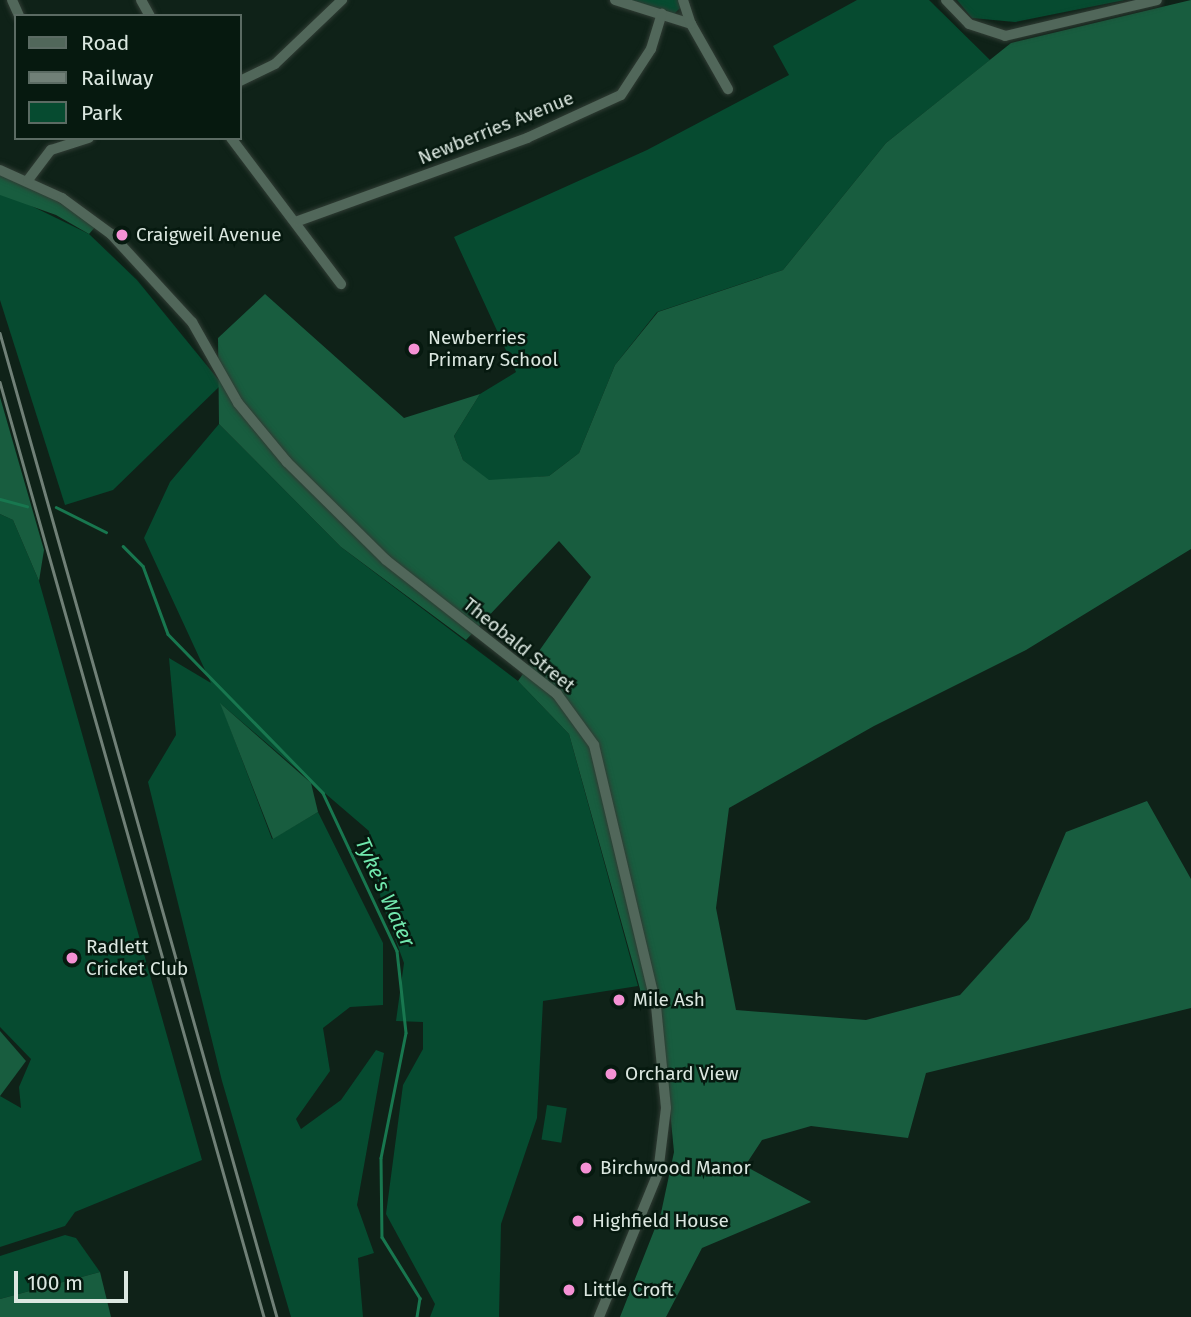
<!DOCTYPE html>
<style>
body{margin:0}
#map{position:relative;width:1191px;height:1317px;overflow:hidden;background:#0f2218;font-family:"Fira Sans",sans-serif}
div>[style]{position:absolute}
.green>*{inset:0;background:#064b30;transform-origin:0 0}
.forest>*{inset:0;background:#185d3f}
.stream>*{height:2.5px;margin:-1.25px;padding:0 1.25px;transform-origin:1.25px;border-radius:1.25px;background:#18774f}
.roads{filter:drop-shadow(0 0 2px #303c34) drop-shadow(0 0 2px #303c34)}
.minor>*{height:10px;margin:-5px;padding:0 5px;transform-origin:5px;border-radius:5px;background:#51675a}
.rail>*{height:2.5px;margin:-1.25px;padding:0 1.25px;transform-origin:1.25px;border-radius:1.25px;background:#708077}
.dots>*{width:19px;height:19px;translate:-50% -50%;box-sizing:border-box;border:4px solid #06190f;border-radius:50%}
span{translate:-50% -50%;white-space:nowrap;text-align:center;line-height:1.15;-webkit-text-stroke:5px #06190f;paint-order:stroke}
.street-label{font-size:19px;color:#dbe7e0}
.poi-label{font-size:19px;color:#dbe7e0}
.left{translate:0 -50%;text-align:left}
.water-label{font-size:21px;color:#71e7ad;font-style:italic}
.legend{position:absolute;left:14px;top:14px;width:228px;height:126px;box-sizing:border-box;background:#06190f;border:2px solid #5b6b63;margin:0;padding:9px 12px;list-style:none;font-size:21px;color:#dbe7e0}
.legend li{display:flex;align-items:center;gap:14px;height:35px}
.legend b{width:35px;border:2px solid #5b6b63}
.scale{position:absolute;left:14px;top:1271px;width:114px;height:32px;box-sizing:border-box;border:4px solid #dbe7e0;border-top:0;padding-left:9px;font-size:21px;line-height:24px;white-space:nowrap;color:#dbe7e0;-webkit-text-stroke:5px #06190f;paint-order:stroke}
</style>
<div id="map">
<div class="green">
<i style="clip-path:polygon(629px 0,679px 0,681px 7px,674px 14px)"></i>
<i style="clip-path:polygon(857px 0,929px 0,990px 60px,886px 143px,783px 270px,657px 312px,615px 365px,579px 453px,549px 476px,489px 481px,463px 460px,454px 436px,480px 394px,516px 372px,454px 237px,647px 150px,789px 75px,773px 46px)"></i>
<i style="clip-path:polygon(957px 0,1125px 0,1015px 22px,972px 18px)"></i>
<i style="clip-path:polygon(7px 194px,89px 234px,137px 280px,222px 384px,113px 490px,65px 505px,0 300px,0 195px)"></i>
<i style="clip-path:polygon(219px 424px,341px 547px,518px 681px,569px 734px,638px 986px,543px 1001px,537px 1118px,501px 1224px,499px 1317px,430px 1317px,435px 1304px,386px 1214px,403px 1085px,423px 1049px,423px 1022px,396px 1021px,404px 963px,381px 900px,369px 831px,221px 704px,272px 839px,318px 812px,383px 943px,383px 1005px,350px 1007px,323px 1028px,330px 1071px,296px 1119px,301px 1129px,341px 1100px,376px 1050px,384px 1053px,357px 1205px,374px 1253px,358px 1258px,363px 1317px,291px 1317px,222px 1081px,148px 782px,176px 735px,169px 658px,211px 683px,144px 538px,170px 482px)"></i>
<i style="clip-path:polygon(0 514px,13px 520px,39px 581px,202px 1160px,75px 1212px,65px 1226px,0 1247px,0 1096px,21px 1108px,19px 1087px,31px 1059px,0 1027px)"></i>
<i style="left:547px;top:1105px;width:20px;height:35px;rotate:9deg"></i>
<i style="clip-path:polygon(65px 1235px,76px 1238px,100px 1272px,0 1299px,0 1256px)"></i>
</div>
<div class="forest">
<i style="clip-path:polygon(1191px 0,1191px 549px,1026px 650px,874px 726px,729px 808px,716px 908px,736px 1010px,866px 1020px,960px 995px,1029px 919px,1066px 832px,1147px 801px,1191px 879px,1191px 1008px,926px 1073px,908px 1138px,811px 1126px,762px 1140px,745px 1166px,811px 1202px,702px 1248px,666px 1317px,620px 1317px,661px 1213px,674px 1152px,660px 1007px,645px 1007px,569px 734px,518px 681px,591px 577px,559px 541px,466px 640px,341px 547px,219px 424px,218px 338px,265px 294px,404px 418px,480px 394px,454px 436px,463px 460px,489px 480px,549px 476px,579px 453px,615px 365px,658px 312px,783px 270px,886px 143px,1011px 43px)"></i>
<i style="clip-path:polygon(0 175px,52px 198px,96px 226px,89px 234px,56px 215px,0 195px)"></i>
<i style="clip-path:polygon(0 397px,44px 550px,39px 581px,13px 520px,0 514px)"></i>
<i style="clip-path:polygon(220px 703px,311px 783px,318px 812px,273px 839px)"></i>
<i style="clip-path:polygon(0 1031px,26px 1061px,0 1096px)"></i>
<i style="clip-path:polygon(100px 1272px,111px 1317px,0 1317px,0 1299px)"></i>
</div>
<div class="stream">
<i style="left:0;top:499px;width:28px;rotate:15deg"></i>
<i style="left:56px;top:507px;width:56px;rotate:26.6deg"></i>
<i style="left:123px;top:546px;width:28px;rotate:45deg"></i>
<i style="left:143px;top:566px;width:72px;rotate:69.8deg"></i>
<i style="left:168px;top:634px;width:222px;rotate:45.7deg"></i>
<i style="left:323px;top:793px;width:174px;rotate:64.9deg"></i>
<i style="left:397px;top:951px;width:82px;rotate:83.7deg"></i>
<i style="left:406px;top:1033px;width:127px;rotate:101.3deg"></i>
<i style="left:381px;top:1158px;width:79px;rotate:89.3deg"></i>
<i style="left:382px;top:1237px;width:72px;rotate:58.1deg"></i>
<i style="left:420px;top:1298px;width:19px;rotate:99deg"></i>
</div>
<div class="roads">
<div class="minor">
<i style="left:12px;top:0;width:17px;rotate:66deg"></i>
<i style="left:141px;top:0;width:18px;rotate:61deg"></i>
<i style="left:615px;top:0;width:80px;rotate:17.5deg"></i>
<i style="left:691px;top:24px;width:75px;rotate:60.4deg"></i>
<i style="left:683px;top:0;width:25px;rotate:72deg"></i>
<i style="left:946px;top:0;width:33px;rotate:46deg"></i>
<i style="left:969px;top:24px;width:38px;rotate:18deg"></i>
<i style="left:1005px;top:36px;width:156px;rotate:-13.3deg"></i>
<i style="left:240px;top:81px;width:39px;rotate:-26deg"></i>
<i style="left:275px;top:64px;width:93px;rotate:-43.7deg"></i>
<i style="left:231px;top:138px;width:183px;rotate:53deg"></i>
<i style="left:0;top:170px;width:68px;rotate:24.3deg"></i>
<i style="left:62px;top:198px;width:61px;rotate:36.3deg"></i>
<i style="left:111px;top:234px;width:120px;rotate:47.4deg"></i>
<i style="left:192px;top:322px;width:93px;rotate:60.4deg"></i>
<i style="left:238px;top:403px;width:77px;rotate:50.3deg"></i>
<i style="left:287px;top:462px;width:139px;rotate:44.7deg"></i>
<i style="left:386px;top:560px;width:217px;rotate:38.1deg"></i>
<i style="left:557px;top:694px;width:63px;rotate:54deg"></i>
<i style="left:594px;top:745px;width:268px;rotate:76.6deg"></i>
<i style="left:656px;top:1006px;width:102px;rotate:84.4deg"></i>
<i style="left:666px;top:1108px;width:65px;rotate:97deg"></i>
<i style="left:658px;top:1173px;width:156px;rotate:112.3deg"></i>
<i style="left:28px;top:180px;width:38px;rotate:-53deg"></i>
<i style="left:51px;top:150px;width:40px;rotate:-18deg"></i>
<i style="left:298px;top:221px;width:244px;rotate:-19.9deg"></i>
<i style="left:527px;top:138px;width:103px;rotate:-24.6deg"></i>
<i style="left:621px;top:95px;width:55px;rotate:-56.9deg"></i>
<i style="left:651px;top:49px;width:37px;rotate:-73deg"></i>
</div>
</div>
<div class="rail">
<i style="left:0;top:333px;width:1022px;rotate:74.28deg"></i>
<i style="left:0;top:382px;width:972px;rotate:74.23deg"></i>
</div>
<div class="dots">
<i style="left:122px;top:235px;background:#f491d4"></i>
<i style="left:414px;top:349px;background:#f491d4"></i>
<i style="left:72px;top:958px;background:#f491d4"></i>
<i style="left:619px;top:1000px;background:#f491d4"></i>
<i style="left:611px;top:1074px;background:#f491d4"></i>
<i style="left:586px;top:1168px;background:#f491d4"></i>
<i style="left:578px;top:1221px;background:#f491d4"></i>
<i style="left:569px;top:1290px;background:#f491d4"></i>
</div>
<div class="street-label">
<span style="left:496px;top:128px;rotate:-22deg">Newberries Avenue</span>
<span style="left:519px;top:645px;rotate:39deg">Theobald Street</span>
</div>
<div class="poi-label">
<span class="left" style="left:136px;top:235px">Craigweil Avenue</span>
<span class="left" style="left:428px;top:349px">Newberries<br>Primary School</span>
<span class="left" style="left:86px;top:958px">Radlett<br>Cricket Club</span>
<span class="left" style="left:633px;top:1000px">Mile Ash</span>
<span class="left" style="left:625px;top:1074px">Orchard View</span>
<span class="left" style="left:600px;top:1168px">Birchwood Manor</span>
<span class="left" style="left:592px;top:1221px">Highfield House</span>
<span class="left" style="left:583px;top:1290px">Little Croft</span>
</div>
<div class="water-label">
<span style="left:385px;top:892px;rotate:66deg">Tyke's Water</span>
</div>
<ul class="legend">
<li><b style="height:9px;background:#51675a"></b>Road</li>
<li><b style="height:9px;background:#708077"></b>Railway</li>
<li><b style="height:19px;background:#064b30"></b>Park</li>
</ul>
<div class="scale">100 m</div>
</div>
